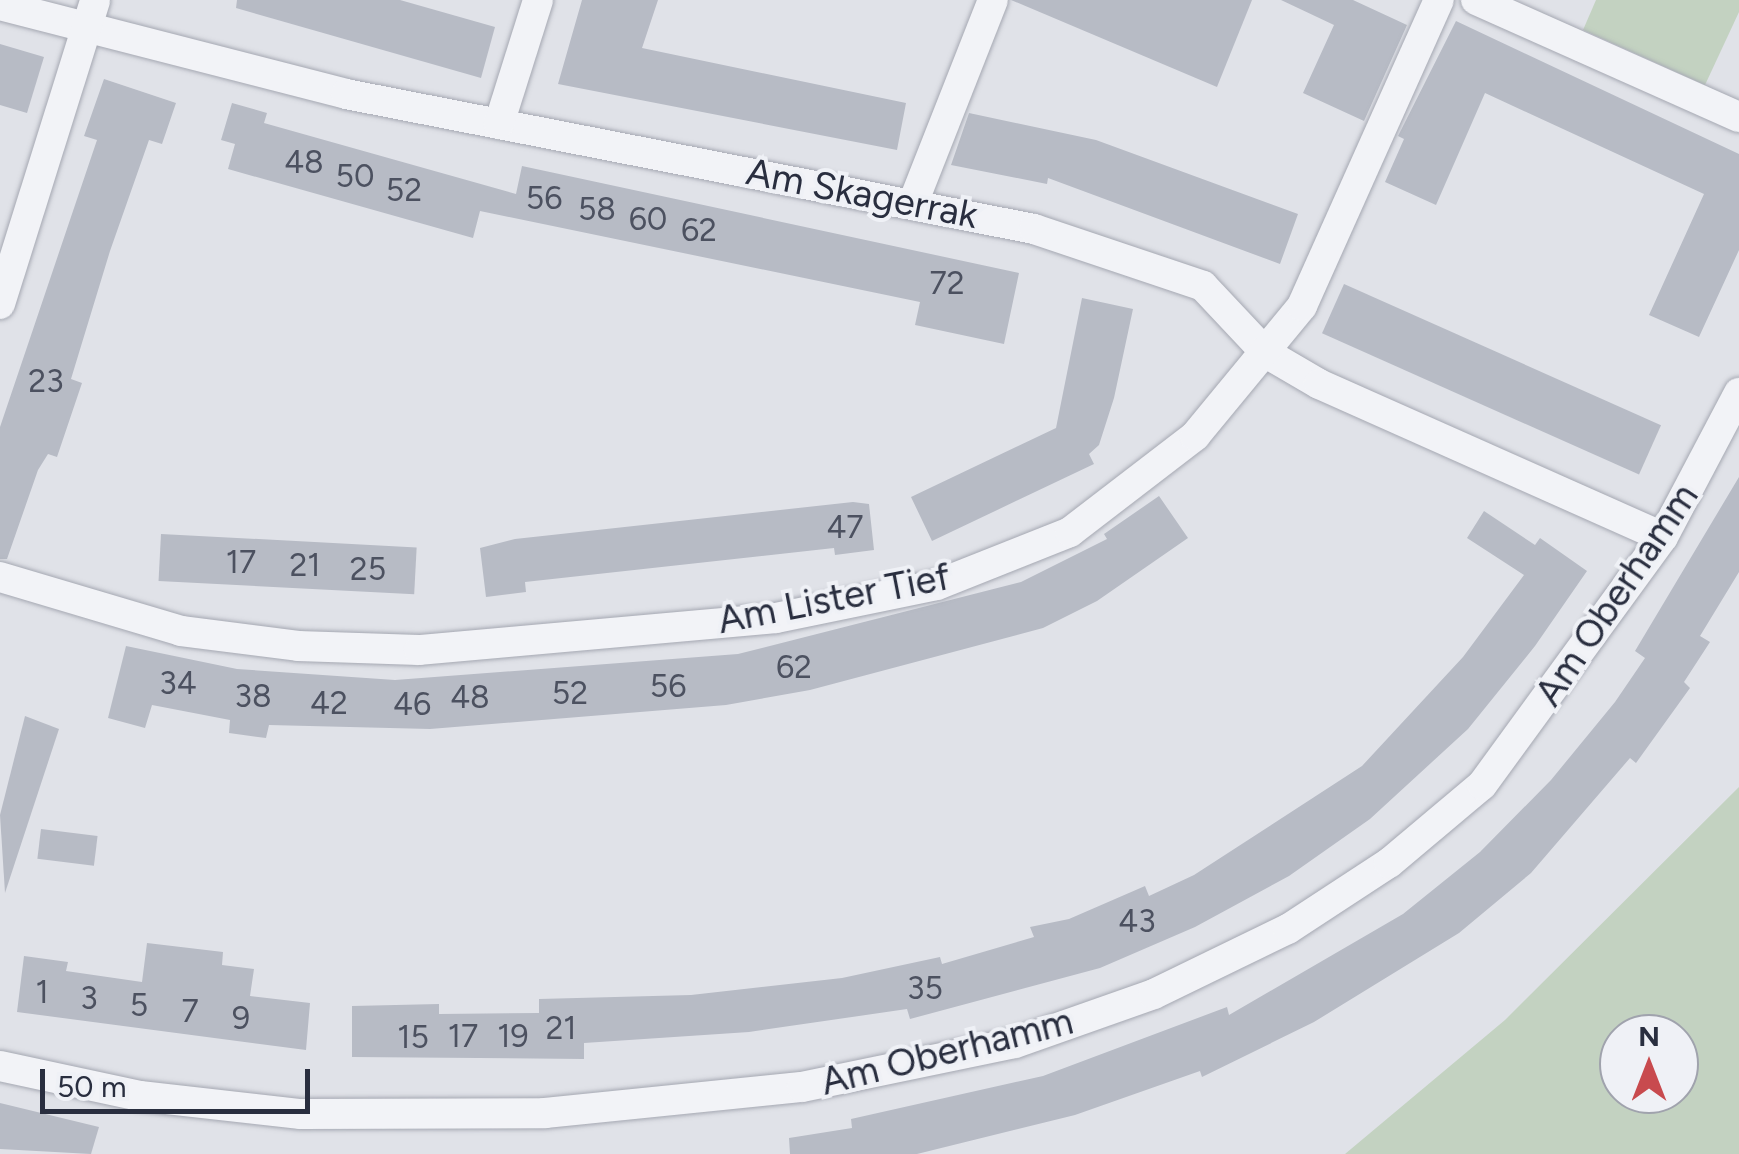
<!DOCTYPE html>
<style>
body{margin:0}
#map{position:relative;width:1739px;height:1154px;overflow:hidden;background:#e0e2e8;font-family:Figtree,sans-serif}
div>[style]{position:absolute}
.green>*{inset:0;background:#c3d2c1}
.building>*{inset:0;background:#b7bbc5;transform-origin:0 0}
.roads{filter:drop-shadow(0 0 2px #a5a8b2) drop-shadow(0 0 2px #a5a8b2)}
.minor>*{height:30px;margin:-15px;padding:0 15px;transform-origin:15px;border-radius:15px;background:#f2f3f7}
span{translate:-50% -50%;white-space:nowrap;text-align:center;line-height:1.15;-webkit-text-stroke:8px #eff1f6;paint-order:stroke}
.number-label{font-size:32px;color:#4c5160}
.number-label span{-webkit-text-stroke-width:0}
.street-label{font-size:38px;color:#292e3f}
.north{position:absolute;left:1599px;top:1014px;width:100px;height:100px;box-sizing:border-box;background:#eff1f6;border:2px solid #a0a3ad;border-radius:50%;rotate:0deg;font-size:28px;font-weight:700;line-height:40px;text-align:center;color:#292e3f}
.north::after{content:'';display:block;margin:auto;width:35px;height:45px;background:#c84a4e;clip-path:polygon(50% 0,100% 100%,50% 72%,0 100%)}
.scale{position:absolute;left:40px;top:1069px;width:270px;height:45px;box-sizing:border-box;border:5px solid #292e3f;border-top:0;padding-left:12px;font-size:30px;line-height:35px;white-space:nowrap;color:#292e3f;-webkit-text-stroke:8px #eff1f6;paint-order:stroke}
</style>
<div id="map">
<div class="green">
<i style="clip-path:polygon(1596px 0,1739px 0,1739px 12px,1705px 85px,1583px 30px)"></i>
<i style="clip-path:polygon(evenodd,1739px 787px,1739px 1154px,1345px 1154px,1505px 1020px,1739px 787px,1679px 1034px,1679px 1094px,1619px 1094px,1619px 1034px,1679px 1034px)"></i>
</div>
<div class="building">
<i style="clip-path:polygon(237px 0,400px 0,495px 27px,481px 78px,236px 8px)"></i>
<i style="clip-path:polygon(582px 0,658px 0,642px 48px,906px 103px,897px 150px,558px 84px)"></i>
<i style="clip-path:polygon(1011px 0,1252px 0,1217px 87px)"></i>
<i style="clip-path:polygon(1281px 0,1353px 0,1407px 25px,1364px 121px,1303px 93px,1334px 25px)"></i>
<i style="clip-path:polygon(1456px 21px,1739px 154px,1739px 250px,1699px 337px,1649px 315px,1704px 194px,1485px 93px,1436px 205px,1385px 182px,1404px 139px,1398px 136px)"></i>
<i style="clip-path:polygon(0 44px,44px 57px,27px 113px,0 105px)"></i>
<i style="clip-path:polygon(104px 79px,176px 103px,162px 144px,149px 140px,110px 251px,71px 379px,82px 383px,57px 457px,48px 454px,38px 470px,7px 559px,0 559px,0 427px,97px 140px,84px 136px)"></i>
<i style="clip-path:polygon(232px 103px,267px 113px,264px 123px,516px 194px,522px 166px,1019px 273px,1004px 344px,915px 325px,920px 302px,480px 211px,473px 238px,228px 169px,235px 144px,221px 140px)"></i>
<i style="clip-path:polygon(969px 113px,1096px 140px,1298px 214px,1280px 264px,1048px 178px,1047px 184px,951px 165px)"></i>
<i style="left:1344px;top:284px;width:347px;height:54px;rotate:24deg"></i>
<i style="clip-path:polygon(1082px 298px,1133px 309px,1114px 398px,1099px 445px,1089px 454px,1094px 464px,932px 541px,911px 497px,1056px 428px)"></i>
<i style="clip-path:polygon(1739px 477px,1739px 572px,1700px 636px,1710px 642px,1684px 682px,1690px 688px,1636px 763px,1630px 758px,1531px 873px,1459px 933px,1314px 1022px,1202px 1077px,1200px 1071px,1075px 1115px,917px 1154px,790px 1154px,789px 1138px,852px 1128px,851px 1119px,1043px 1076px,1227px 1007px,1229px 1015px,1403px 914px,1480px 852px,1551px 780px,1615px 702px,1645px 658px,1635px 651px)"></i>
<i style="clip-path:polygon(1159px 496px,1188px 538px,1097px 601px,1043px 628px,810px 690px,726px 705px,430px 729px,269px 725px,266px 738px,229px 733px,230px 720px,152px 705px,145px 728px,108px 718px,126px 646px,237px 669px,395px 680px,738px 654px,1021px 582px,1107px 539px,1104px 534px)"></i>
<i style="clip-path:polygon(853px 502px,869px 504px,874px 550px,835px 555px,834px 548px,525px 582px,526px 592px,486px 597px,480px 548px,515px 539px)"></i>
<i style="clip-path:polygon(1484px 511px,1535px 545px,1540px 538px,1587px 571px,1535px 646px,1468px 729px,1370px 819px,1289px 876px,1195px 927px,1100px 968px,910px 1019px,907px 1009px,749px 1032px,584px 1043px,584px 1059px,352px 1057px,352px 1006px,439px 1004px,439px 1014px,539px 1013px,539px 999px,691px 995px,842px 978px,940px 957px,942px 964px,1034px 937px,1030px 927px,1069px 919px,1145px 886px,1149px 896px,1194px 875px,1362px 766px,1463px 657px,1524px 575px,1467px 538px)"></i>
<i style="left:161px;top:534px;width:256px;height:47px;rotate:3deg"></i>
<i style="clip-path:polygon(25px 716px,59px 729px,5px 893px,0 815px)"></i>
<i style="left:41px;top:829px;width:57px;height:30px;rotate:7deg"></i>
<i style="clip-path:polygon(147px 943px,223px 952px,222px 965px,254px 969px,250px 996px,310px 1003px,306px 1050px,17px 1012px,24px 956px,68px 962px,66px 971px,142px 982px)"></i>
<i style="clip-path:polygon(0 1103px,99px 1127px,91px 1154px,0 1149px)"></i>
</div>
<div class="roads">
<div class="minor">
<i style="left:1476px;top:0;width:288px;rotate:24deg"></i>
<i style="left:0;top:5px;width:357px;rotate:14.4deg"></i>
<i style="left:346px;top:94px;width:701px;rotate:11.1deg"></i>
<i style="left:1034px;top:229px;width:178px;rotate:18.6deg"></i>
<i style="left:1203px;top:286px;width:92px;rotate:46.8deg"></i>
<i style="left:1266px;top:353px;width:61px;rotate:30.3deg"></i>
<i style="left:1319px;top:384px;width:376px;rotate:24deg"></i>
<i style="left:499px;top:124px;width:130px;rotate:-72.5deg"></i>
<i style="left:913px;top:203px;width:218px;rotate:-68.5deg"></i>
<i style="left:0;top:304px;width:318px;rotate:-72.6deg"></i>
<i style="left:0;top:577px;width:189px;rotate:16.6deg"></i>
<i style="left:181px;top:631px;width:118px;rotate:7.3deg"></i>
<i style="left:298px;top:646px;width:121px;rotate:1.9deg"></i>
<i style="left:419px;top:650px;width:358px;rotate:-5.1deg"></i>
<i style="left:776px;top:618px;width:164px;rotate:-11.6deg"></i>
<i style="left:937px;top:585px;width:143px;rotate:-21.7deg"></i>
<i style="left:1070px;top:532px;width:158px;rotate:-37.5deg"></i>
<i style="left:1195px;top:436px;width:168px;rotate:-50.5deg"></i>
<i style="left:1302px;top:306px;width:335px;rotate:-65.9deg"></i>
<i style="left:0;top:1066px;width:143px;rotate:12.1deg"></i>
<i style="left:140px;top:1096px;width:162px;rotate:6.4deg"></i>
<i style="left:301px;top:1114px;width:244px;rotate:-0.2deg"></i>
<i style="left:545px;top:1113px;width:258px;rotate:-5.8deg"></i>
<i style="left:802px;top:1087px;width:217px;rotate:-11.7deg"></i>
<i style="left:1015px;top:1043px;width:147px;rotate:-19.4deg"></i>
<i style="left:1154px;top:994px;width:149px;rotate:-25.9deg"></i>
<i style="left:1288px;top:929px;width:121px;rotate:-33.2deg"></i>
<i style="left:1389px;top:863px;width:121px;rotate:-40deg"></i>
<i style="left:1482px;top:785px;width:307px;rotate:-53.9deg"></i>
<i style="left:1663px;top:537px;width:163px;rotate:-62.2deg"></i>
</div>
</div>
<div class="number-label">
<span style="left:304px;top:162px">48</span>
<span style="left:355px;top:176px">50</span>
<span style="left:404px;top:190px">52</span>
<span style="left:544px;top:198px">56</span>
<span style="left:597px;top:209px">58</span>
<span style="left:648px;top:219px">60</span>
<span style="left:699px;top:230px">62</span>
<span style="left:947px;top:283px">72</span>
<span style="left:46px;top:381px">23</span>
<span style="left:845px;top:527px">47</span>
<span style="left:241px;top:562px">17</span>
<span style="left:305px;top:565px">21</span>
<span style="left:368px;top:569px">25</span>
<span style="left:794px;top:667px">62</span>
<span style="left:178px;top:683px">34</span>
<span style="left:668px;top:686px">56</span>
<span style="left:570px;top:693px">52</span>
<span style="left:253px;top:696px">38</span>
<span style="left:470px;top:697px">48</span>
<span style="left:329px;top:703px">42</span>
<span style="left:412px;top:704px">46</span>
<span style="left:1137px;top:921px">43</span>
<span style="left:925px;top:988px">35</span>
<span style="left:42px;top:992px">1</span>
<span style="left:89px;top:998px">3</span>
<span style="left:139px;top:1005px">5</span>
<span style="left:190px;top:1011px">7</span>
<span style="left:241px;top:1018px">9</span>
<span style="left:561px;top:1028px">21</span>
<span style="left:463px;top:1036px">17</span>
<span style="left:513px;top:1036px">19</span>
<span style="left:413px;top:1037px">15</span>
</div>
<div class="street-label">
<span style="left:862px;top:194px;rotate:11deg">Am Skagerrak</span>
<span style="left:1617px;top:595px;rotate:-56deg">Am Oberhamm</span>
<span style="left:834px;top:599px;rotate:-11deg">Am Lister Tief</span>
<span style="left:947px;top:1052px;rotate:-14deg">Am Oberhamm</span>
</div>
<div class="north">N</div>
<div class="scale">50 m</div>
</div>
